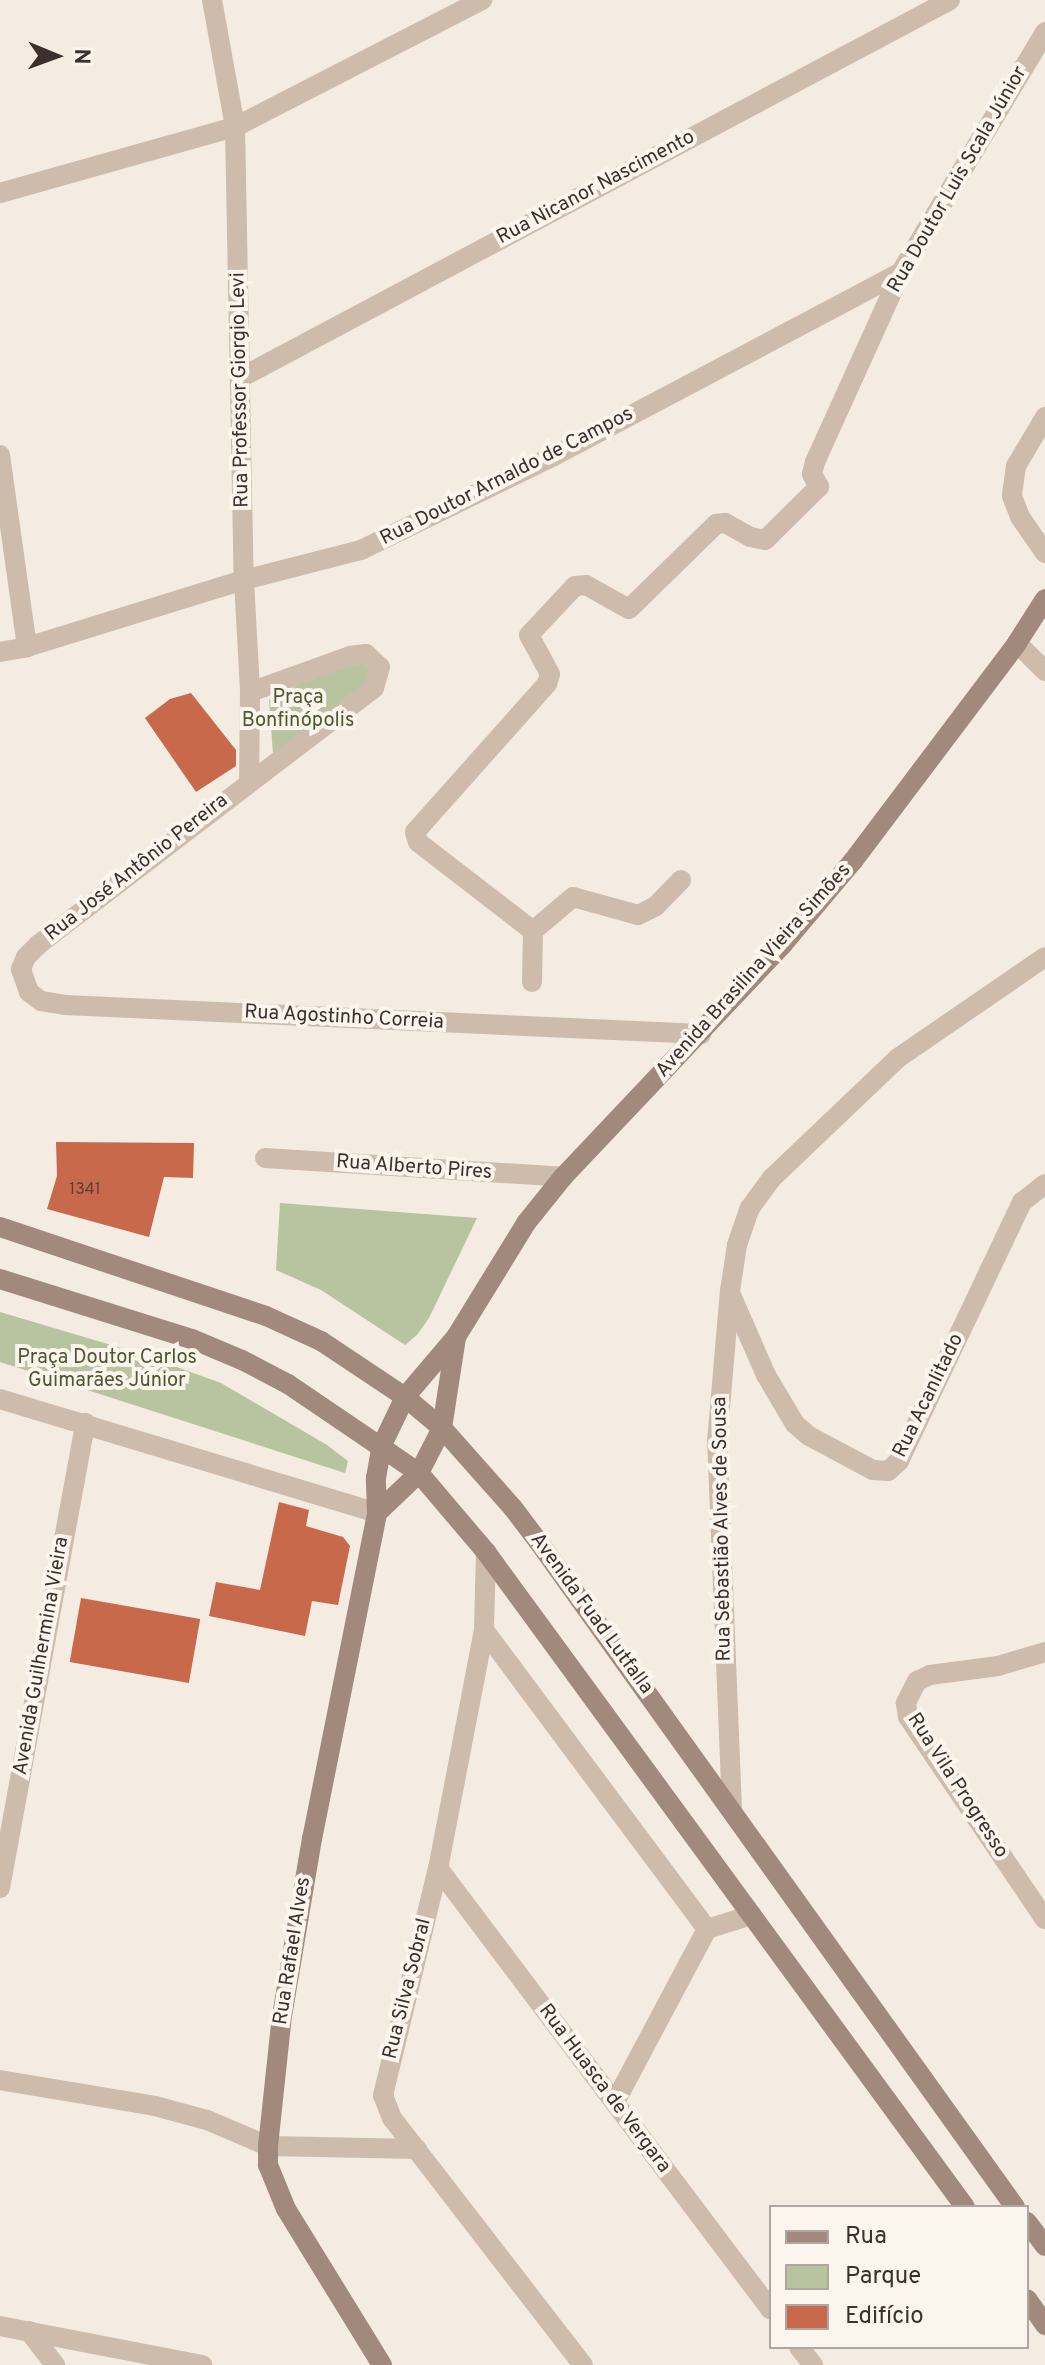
<!DOCTYPE html>
<meta charset="utf-8">
<style>
body{margin:0}
#map{position:relative;width:1045px;height:2365px;overflow:hidden;background:#f4ebe1;font-family:Overpass,sans-serif}
div>[style]{position:absolute}
.green>*{inset:0;background:#b8c4a0}
.building>*{inset:0;background:#c8694b;transform-origin:0 0}
.street>*{height:20px;margin:-10px;padding:0 10px;transform-origin:10px;border-radius:10px;background:#cdbbac}
.secondary>*{height:20px;margin:-10px;padding:0 10px;transform-origin:10px;border-radius:10px;background:#a18a7d}
span{translate:-50% -50%;white-space:nowrap;text-align:center;line-height:1.15;-webkit-text-stroke:8px #fbf5ee;paint-order:stroke}
.number-label{font-size:16px;color:#5e3e33}
.number-label span{-webkit-text-stroke-width:0}
.street-label{font-size:20px;color:#3b302b}
.park-label{font-size:20px;color:#4a5a2e}
.legend{position:absolute;left:769px;top:2205px;width:260px;height:144px;box-sizing:border-box;background:#fbf5ee;border:2px solid #aea6a0;margin:0;padding:10px 14px;list-style:none;font-size:24px;color:#3b302b}
.legend li{display:flex;align-items:center;gap:16px;height:40px}
.legend b{width:40px;border:2px solid #aea6a0}
.north{position:absolute;left:16px;top:16px;width:80px;height:80px;-webkit-text-stroke:6px #fbf5ee;paint-order:stroke;rotate:91deg;font-size:22px;font-weight:700;line-height:32px;text-align:center;color:#3b302b}
.north::after{content:'';display:block;margin:auto;width:28px;height:36px;background:#3b302b;clip-path:polygon(50% 0,100% 100%,50% 72%,0 100%)}
</style>
<div id="map">
<div class="green">
<i style="clip-path:polygon(342px 662px,368px 663px,372px 681px,273px 754px,269px 700px)"></i>
<i style="clip-path:polygon(280px 1203px,477px 1218px,429px 1318px,417px 1335px,405px 1345px,321px 1290px,276px 1270px)"></i>
<i style="clip-path:polygon(0 1312px,138px 1353px,221px 1383px,327px 1445px,348px 1461px,345px 1473px,0 1362px)"></i>
</div>
<div class="building">
<i style="clip-path:polygon(191px 693px,236px 750px,236px 766px,196px 792px,145px 718px,170px 699px)"></i>
<i style="clip-path:polygon(56px 1142px,194px 1143px,193px 1178px,164px 1177px,149px 1237px,47px 1209px,57px 1176px)"></i>
<i style="clip-path:polygon(279px 1502px,309px 1510px,306px 1526px,343px 1537px,350px 1546px,338px 1605px,312px 1601px,305px 1636px,209px 1616px,216px 1582px,260px 1590px)"></i>
<i style="left:81px;top:1598px;width:121px;height:65px;rotate:10deg"></i>
</div>
<div class="street">
<i style="left:212px;top:0;width:129px;rotate:79.7deg"></i>
<i style="left:235px;top:127px;width:453px;rotate:88.9deg"></i>
<i style="left:244px;top:580px;width:112px;rotate:86.9deg"></i>
<i style="left:250px;top:692px;width:89px;rotate:90.6deg"></i>
<i style="left:0;top:193px;width:244px;rotate:-15.7deg"></i>
<i style="left:235px;top:127px;width:278px;rotate:-27.2deg"></i>
<i style="left:242px;top:377px;width:802px;rotate:-28.03deg"></i>
<i style="left:1045px;top:417px;width:57px;rotate:120.6deg"></i>
<i style="left:1016px;top:466px;width:30px;rotate:98deg"></i>
<i style="left:1012px;top:496px;width:22px;rotate:69deg"></i>
<i style="left:1020px;top:517px;width:44px;rotate:55.2deg"></i>
<i style="left:0;top:455px;width:194px;rotate:82deg"></i>
<i style="left:1017px;top:643px;width:40px;rotate:45deg"></i>
<i style="left:0;top:652px;width:27px;rotate:-10deg"></i>
<i style="left:27px;top:647px;width:227px;rotate:-17.2deg"></i>
<i style="left:244px;top:580px;width:121px;rotate:-14.4deg"></i>
<i style="left:361px;top:550px;width:215px;rotate:-26deg"></i>
<i style="left:554px;top:456px;width:393px;rotate:-27.9deg"></i>
<i style="left:250px;top:692px;width:106px;rotate:-19.8deg"></i>
<i style="left:350px;top:656px;width:16px;rotate:-7deg"></i>
<i style="left:366px;top:654px;width:19px;rotate:43deg"></i>
<i style="left:380px;top:667px;width:22px;rotate:106deg"></i>
<i style="left:374px;top:688px;width:423px;rotate:142.6deg"></i>
<i style="left:38px;top:945px;width:17px;rotate:135deg"></i>
<i style="left:26px;top:957px;width:13px;rotate:113deg"></i>
<i style="left:21px;top:969px;width:24px;rotate:71deg"></i>
<i style="left:29px;top:992px;width:15px;rotate:37deg"></i>
<i style="left:41px;top:1001px;width:24px;rotate:9deg"></i>
<i style="left:65px;top:1005px;width:637px;rotate:2.61deg"></i>
<i style="left:681px;top:880px;width:36px;rotate:134deg"></i>
<i style="left:656px;top:906px;width:20px;rotate:153deg"></i>
<i style="left:638px;top:915px;width:67px;rotate:-164.5deg"></i>
<i style="left:573px;top:897px;width:52px;rotate:139.6deg"></i>
<i style="left:533px;top:931px;width:145px;rotate:-142.3deg"></i>
<i style="left:418px;top:842px;width:10px;rotate:-107deg"></i>
<i style="left:415px;top:832px;width:198px;rotate:-48.3deg"></i>
<i style="left:547px;top:684px;width:10px;rotate:-73deg"></i>
<i style="left:550px;top:674px;width:44px;rotate:-118.3deg"></i>
<i style="left:529px;top:635px;width:67px;rotate:-46.8deg"></i>
<i style="left:575px;top:586px;width:11px;rotate:-5deg"></i>
<i style="left:586px;top:585px;width:49px;rotate:29.2deg"></i>
<i style="left:629px;top:609px;width:122px;rotate:-44.3deg"></i>
<i style="left:716px;top:524px;width:9px;rotate:-6deg"></i>
<i style="left:725px;top:523px;width:29px;rotate:29deg"></i>
<i style="left:750px;top:537px;width:15px;rotate:11deg"></i>
<i style="left:765px;top:540px;width:76px;rotate:-44.5deg"></i>
<i style="left:819px;top:487px;width:15px;rotate:-118deg"></i>
<i style="left:812px;top:474px;width:12px;rotate:-76deg"></i>
<i style="left:815px;top:462px;width:209px;rotate:-65.6deg"></i>
<i style="left:901px;top:272px;width:280px;rotate:-59deg"></i>
<i style="left:532px;top:982px;width:51px;rotate:-88.9deg"></i>
<i style="left:265px;top:1158px;width:299px;rotate:3.6deg"></i>
<i style="left:731px;top:1295px;width:87px;rotate:66.4deg"></i>
<i style="left:766px;top:1375px;width:57px;rotate:59.4deg"></i>
<i style="left:795px;top:1424px;width:18px;rotate:41deg"></i>
<i style="left:809px;top:1436px;width:72px;rotate:28deg"></i>
<i style="left:873px;top:1470px;width:15px;rotate:4deg"></i>
<i style="left:888px;top:1471px;width:15px;rotate:-42deg"></i>
<i style="left:899px;top:1461px;width:287px;rotate:-64.6deg"></i>
<i style="left:1022px;top:1202px;width:29px;rotate:-38deg"></i>
<i style="left:0;top:1399px;width:394px;rotate:16.8deg"></i>
<i style="left:486px;top:1552px;width:78px;rotate:91.5deg"></i>
<i style="left:484px;top:1630px;width:242px;rotate:100.9deg"></i>
<i style="left:438px;top:1868px;width:234px;rotate:103.6deg"></i>
<i style="left:383px;top:2095px;width:25px;rotate:69deg"></i>
<i style="left:392px;top:2118px;width:312px;rotate:52.3deg"></i>
<i style="left:484px;top:1630px;width:373px;rotate:53.3deg"></i>
<i style="left:707px;top:1929px;width:47px;rotate:-17.3deg"></i>
<i style="left:1045px;top:1652px;width:49px;rotate:163.4deg"></i>
<i style="left:998px;top:1666px;width:69px;rotate:172.5deg"></i>
<i style="left:930px;top:1675px;width:14px;rotate:155deg"></i>
<i style="left:917px;top:1681px;width:25px;rotate:117deg"></i>
<i style="left:906px;top:1703px;width:14px;rotate:82deg"></i>
<i style="left:908px;top:1717px;width:244px;rotate:55.9deg"></i>
<i style="left:732px;top:1810px;width:368px;rotate:-92.3deg"></i>
<i style="left:717px;top:1442px;width:152px;rotate:-85.1deg"></i>
<i style="left:730px;top:1291px;width:47px;rotate:-81.3deg"></i>
<i style="left:737px;top:1245px;width:39px;rotate:-71deg"></i>
<i style="left:750px;top:1208px;width:37px;rotate:-54deg"></i>
<i style="left:772px;top:1178px;width:174px;rotate:-43.6deg"></i>
<i style="left:898px;top:1058px;width:178px;rotate:-34.5deg"></i>
<i style="left:438px;top:1868px;width:553px;rotate:53.01deg"></i>
<i style="left:0;top:1888px;width:473px;rotate:-79.6deg"></i>
<i style="left:0;top:2080px;width:157px;rotate:9.5deg"></i>
<i style="left:155px;top:2106px;width:54px;rotate:15.1deg"></i>
<i style="left:207px;top:2120px;width:66px;rotate:23.1deg"></i>
<i style="left:268px;top:2146px;width:149px;rotate:1.2deg"></i>
<i style="left:615px;top:2102px;width:196px;rotate:-62deg"></i>
<i style="left:0;top:2326px;width:206px;rotate:10.9deg"></i>
<i style="left:29px;top:2331px;width:43px;rotate:52.6deg"></i>
<i style="left:799px;top:2347px;width:23px;rotate:52deg"></i>
</div>
<div class="secondary">
<i style="left:0;top:1227px;width:280px;rotate:18.5deg"></i>
<i style="left:266px;top:1316px;width:60px;rotate:24.4deg"></i>
<i style="left:321px;top:1341px;width:101px;rotate:33.7deg"></i>
<i style="left:405px;top:1397px;width:48px;rotate:40deg"></i>
<i style="left:442px;top:1428px;width:107px;rotate:48.4deg"></i>
<i style="left:513px;top:1508px;width:41px;rotate:52.9deg"></i>
<i style="left:538px;top:1541px;width:819px;rotate:54.39deg"></i>
<i style="left:0;top:1279px;width:201px;rotate:17.4deg"></i>
<i style="left:192px;top:1339px;width:54px;rotate:22.8deg"></i>
<i style="left:242px;top:1360px;width:52px;rotate:27.6deg"></i>
<i style="left:288px;top:1384px;width:158px;rotate:34.2deg"></i>
<i style="left:419px;top:1473px;width:104px;rotate:49.7deg"></i>
<i style="left:486px;top:1552px;width:811px;rotate:53.82deg"></i>
<i style="left:377px;top:1513px;width:58px;rotate:-43.6deg"></i>
<i style="left:419px;top:1473px;width:51px;rotate:-62.9deg"></i>
<i style="left:442px;top:1428px;width:91px;rotate:-81.2deg"></i>
<i style="left:1027px;top:2222px;width:30px;rotate:53deg"></i>
<i style="left:1027px;top:2299px;width:32px;rotate:55deg"></i>
<i style="left:382px;top:2365px;width:183px;rotate:-121.6deg"></i>
<i style="left:286px;top:2209px;width:48px;rotate:-112.2deg"></i>
<i style="left:268px;top:2165px;width:19px;rotate:-90deg"></i>
<i style="left:268px;top:2146px;width:131px;rotate:-83.9deg"></i>
<i style="left:282px;top:2016px;width:180px;rotate:-80.4deg"></i>
<i style="left:312px;top:1839px;width:332px;rotate:-78.7deg"></i>
<i style="left:377px;top:1513px;width:35px;rotate:-92deg"></i>
<i style="left:376px;top:1478px;width:34px;rotate:-80deg"></i>
<i style="left:382px;top:1445px;width:53px;rotate:-64.4deg"></i>
<i style="left:405px;top:1397px;width:79px;rotate:-49.6deg"></i>
<i style="left:456px;top:1337px;width:134px;rotate:-58.4deg"></i>
<i style="left:526px;top:1223px;width:59px;rotate:-51.2deg"></i>
<i style="left:563px;top:1177px;width:320px;rotate:-46.6deg"></i>
<i style="left:783px;top:944px;width:109px;rotate:-49.9deg"></i>
<i style="left:853px;top:861px;width:273px;rotate:-53deg"></i>
<i style="left:1017px;top:643px;width:52px;rotate:-57.5deg"></i>
</div>
<div class="number-label">
<span style="left:85px;top:1190px">1341</span>
</div>
<div class="street-label">
<span style="left:958px;top:180px;rotate:-60deg">Rua Doutor Luis Scala Júnior</span>
<span style="left:596px;top:188px;rotate:-28deg">Rua Nicanor Nascimento</span>
<span style="left:241px;top:390px;rotate:-91deg">Rua Professor Giorgio Levi</span>
<span style="left:507px;top:477px;rotate:-27deg">Rua Doutor Arnaldo de Campos</span>
<span style="left:137px;top:868px;rotate:-38deg">Rua José Antônio Pereira</span>
<span style="left:754px;top:971px;rotate:-48deg">Avenida Brasilina Vieira Simões</span>
<span style="left:344px;top:1018px;rotate:3deg">Rua Agostinho Correia</span>
<span style="left:414px;top:1168px;rotate:4deg">Rua Alberto Pires</span>
<span style="left:929px;top:1396px;rotate:-64deg">Rua Acanlitado</span>
<span style="left:723px;top:1529px;rotate:-91deg">Rua Sebastião Alves de Sousa</span>
<span style="left:591px;top:1614px;rotate:54deg">Avenida Fuad Lutfalla</span>
<span style="left:42px;top:1656px;rotate:-80deg">Avenida Guilhermina Vieira</span>
<span style="left:957px;top:1786px;rotate:57deg">Rua Vila Progresso</span>
<span style="left:293px;top:1951px;rotate:-81deg">Rua Rafael Alves</span>
<span style="left:408px;top:1989px;rotate:-76deg">Rua Silva Sobral</span>
<span style="left:604px;top:2089px;rotate:53deg">Rua Huasca de Vergara</span>
</div>
<div class="park-label">
<span style="left:298px;top:710px">Praça<br>Bonfinópolis</span>
<span style="left:107px;top:1370px">Praça Doutor Carlos<br>Guimarães Júnior</span>
</div>
<ul class="legend">
<li><b style="height:10px;background:#a18a7d"></b>Rua</li>
<li><b style="height:22px;background:#b8c4a0"></b>Parque</li>
<li><b style="height:22px;background:#c8694b"></b>Edifício</li>
</ul>
<div class="north">N</div>
</div>
